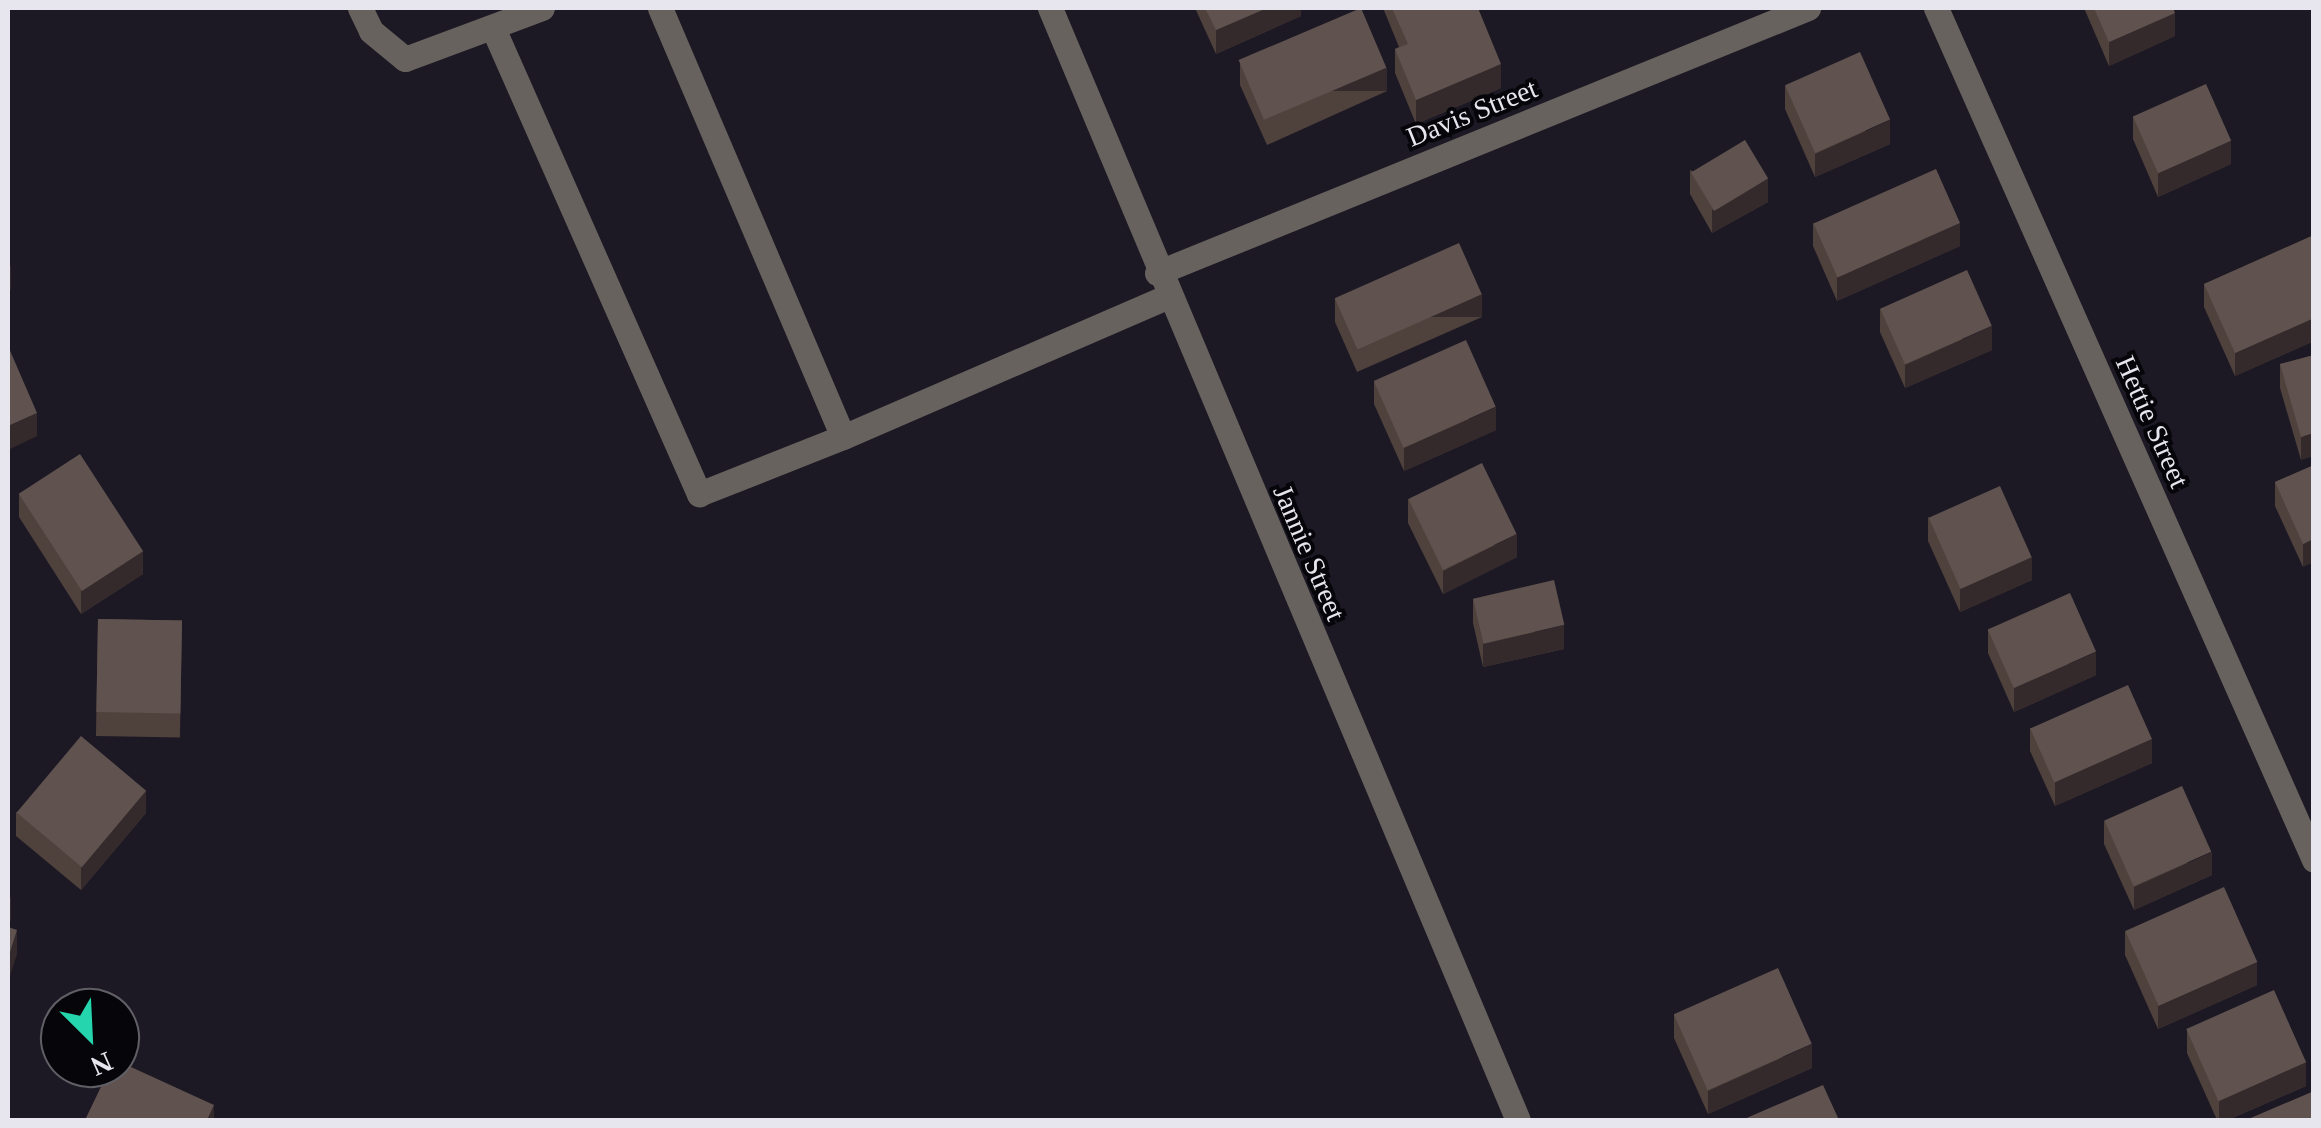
<!DOCTYPE html>
<style>
body{margin:0}
#map{position:relative;width:2321px;height:1128px;overflow:hidden;background:#1c1925;font-family:Georgia,serif}
div>[style]{position:absolute}
.service>*{height:25px;margin:-12.5px;padding:0 12.5px;transform-origin:12.5px;border-radius:12.5px;background:#68625e}
.minor>*{height:25px;margin:-12.5px;padding:0 12.5px;transform-origin:12.5px;border-radius:12.5px;background:#68625e}
.wall>*{inset:0;background:#4f413c;transform-origin:0 0}
.shaded-wall>*{inset:0;background:#342a2b;transform-origin:0 0}
.building>*{inset:0;background:#60534f;transform-origin:0 0}
span{translate:-50% -50%;white-space:nowrap;text-align:center;line-height:1.15;-webkit-text-stroke:8px #06060a;paint-order:stroke}
.street-label{font-size:28px;color:#e7e5ee}
.frame{position:absolute;inset:0;border:10px solid #e7e5ee;pointer-events:none}
.north{position:absolute;left:40px;top:988px;width:100px;height:100px;box-sizing:border-box;background:#06060a;border:2px solid #605f65;border-radius:50%;rotate:156deg;font-size:28px;font-weight:700;line-height:40px;text-align:center;color:#e7e5ee}
.north::after{content:'';display:block;margin:auto;width:35px;height:45px;background:#25d5ae;clip-path:polygon(50% 0,100% 100%,50% 72%,0 100%)}
</style>
<div id="map">
<div class="service">
<i style="left:360px;top:8px;width:25px;rotate:64deg"></i>
<i style="left:371px;top:31px;width:44px;rotate:39.5deg"></i>
<i style="left:405px;top:59px;width:146px;rotate:-20.4deg"></i>
<i style="left:660px;top:8px;width:466px;rotate:66.9deg"></i>
<i style="left:843px;top:437px;width:353px;rotate:-23.4deg"></i>
<i style="left:493px;top:28px;width:510px;rotate:66.15deg"></i>
<i style="left:699px;top:494px;width:155px;rotate:-21.6deg"></i>
</div>
<div class="minor">
<i style="left:1050px;top:8px;width:1206px;rotate:67.18deg"></i>
<i style="left:1936px;top:8px;width:932px;rotate:66.07deg"></i>
<i style="left:1157px;top:273px;width:703px;rotate:-22.15deg"></i>
</div>
<div class="wall">
<i style="clip-path:polygon(1195px 8px,1301px 8px,1301px 16px,1216px 54px)"></i>
<i style="clip-path:polygon(1383px 8px,1478px 8px,1501px 88px,1416px 124px,1395px 73px,1395px 49px,1399px 47px)"></i>
<i style="clip-path:polygon(2084px 8px,2173px 8px,2175px 36px,2109px 66px)"></i>
<i style="clip-path:polygon(1240px 62px,1387px 91px,1267px 145px,1240px 85px)"></i>
<i style="clip-path:polygon(1785px 86px,1890px 144px,1815px 177px,1785px 109px)"></i>
<i style="clip-path:polygon(2133px 116px,2231px 164px,2158px 197px,2133px 139px)"></i>
<i style="clip-path:polygon(1690px 170px,1768px 202px,1712px 233px,1690px 194px)"></i>
<i style="clip-path:polygon(1813px 223px,1960px 246px,1837px 301px,1813px 246px)"></i>
<i style="clip-path:polygon(2314px 235px,2314px 341px,2235px 376px,2204px 307px,2204px 284px)"></i>
<i style="clip-path:polygon(1335px 298px,1482px 317px,1357px 372px,1335px 322px)"></i>
<i style="clip-path:polygon(1880px 309px,1992px 350px,1905px 388px,1880px 332px)"></i>
<i style="clip-path:polygon(2314px 355px,2301px 460px,2280px 388px,2280px 364px)"></i>
<i style="clip-path:polygon(1374px 381px,1496px 430px,1404px 471px,1374px 404px)"></i>
<i style="clip-path:polygon(2314px 465px,2303px 567px,2275px 506px,2275px 482px)"></i>
<i style="clip-path:polygon(19px 494px,143px 574px,81px 614px,19px 517px)"></i>
<i style="clip-path:polygon(1408px 499px,1517px 557px,1443px 594px,1408px 523px)"></i>
<i style="clip-path:polygon(1928px 517px,2032px 580px,1960px 612px,1928px 541px)"></i>
<i style="clip-path:polygon(1473px 599px,1564px 649px,1483px 667px,1473px 623px)"></i>
<i style="left:98px;top:619px;width:84px;height:117px;rotate:1deg"></i>
<i style="clip-path:polygon(1988px 629px,2096px 675px,2014px 712px,1988px 653px)"></i>
<i style="clip-path:polygon(2030px 728px,2152px 763px,2055px 806px,2030px 751px)"></i>
<i style="clip-path:polygon(16px 812px,146px 813px,81px 890px,16px 836px)"></i>
<i style="clip-path:polygon(2104px 821px,2212px 875px,2134px 910px,2104px 844px)"></i>
<i style="clip-path:polygon(2125px 931px,2257px 985px,2158px 1029px,2125px 955px)"></i>
<i style="clip-path:polygon(1674px 1014px,1812px 1068px,1708px 1114px,1674px 1038px)"></i>
<i style="clip-path:polygon(2187px 1030px,2306px 1086px,2228px 1120px,2217px 1120px,2187px 1053px)"></i>
</div>
<div class="shaded-wall">
<i style="clip-path:polygon(1267px 8px,1301px 8px,1301px 16px,1216px 54px,1216px 30px)"></i>
<i style="clip-path:polygon(2175px 13px,2175px 36px,2109px 66px,2109px 42px)"></i>
<i style="clip-path:polygon(1501px 64px,1501px 88px,1416px 124px,1416px 100px)"></i>
<i style="left:1387px;top:68px;width:23px;height:132px;rotate:90deg"></i>
<i style="clip-path:polygon(1890px 120px,1890px 144px,1815px 177px,1815px 154px)"></i>
<i style="clip-path:polygon(2231px 141px,2231px 164px,2158px 197px,2158px 173px)"></i>
<i style="clip-path:polygon(1768px 179px,1768px 202px,1712px 233px,1712px 210px)"></i>
<i style="clip-path:polygon(1960px 223px,1960px 246px,1837px 301px,1837px 277px)"></i>
<i style="left:11px;top:266px;width:24px;height:4px;rotate:90deg"></i>
<i style="left:1482px;top:294px;width:23px;height:137px;rotate:90deg"></i>
<i style="clip-path:polygon(2314px 318px,2314px 341px,2235px 376px,2235px 353px)"></i>
<i style="clip-path:polygon(1992px 326px,1992px 350px,1905px 388px,1905px 365px)"></i>
<i style="clip-path:polygon(1496px 407px,1496px 430px,1404px 471px,1404px 448px)"></i>
<i style="clip-path:polygon(37px 413px,37px 436px,8px 450px,8px 426px)"></i>
<i style="clip-path:polygon(2314px 433px,2314px 456px,2301px 460px,2301px 437px)"></i>
<i style="clip-path:polygon(1517px 534px,1517px 557px,1443px 594px,1443px 571px)"></i>
<i style="clip-path:polygon(2314px 539px,2314px 562px,2303px 567px,2303px 544px)"></i>
<i style="clip-path:polygon(143px 551px,143px 574px,81px 614px,81px 591px)"></i>
<i style="clip-path:polygon(2032px 557px,2032px 580px,1960px 612px,1960px 588px)"></i>
<i style="clip-path:polygon(1564px 625px,1564px 649px,1483px 667px,1483px 644px)"></i>
<i style="clip-path:polygon(2096px 652px,2096px 675px,2014px 712px,2014px 688px)"></i>
<i style="clip-path:polygon(2152px 739px,2152px 763px,2055px 806px,2055px 782px)"></i>
<i style="clip-path:polygon(146px 790px,146px 813px,81px 890px,81px 867px)"></i>
<i style="clip-path:polygon(2212px 852px,2212px 875px,2134px 910px,2134px 887px)"></i>
<i style="clip-path:polygon(11px 896px,11px 920px,8px 928px,8px 905px)"></i>
<i style="clip-path:polygon(17px 930px,17px 954px,8px 982px,8px 959px)"></i>
<i style="clip-path:polygon(2257px 962px,2257px 985px,2158px 1029px,2158px 1006px)"></i>
<i style="clip-path:polygon(1812px 1044px,1812px 1068px,1708px 1114px,1708px 1091px)"></i>
<i style="clip-path:polygon(2306px 1062px,2306px 1086px,2228px 1120px,2219px 1120px,2219px 1101px)"></i>
<i style="clip-path:polygon(214px 1105px,214px 1120px,207px 1120px)"></i>
</div>
<div class="building">
<i style="clip-path:polygon(1205px 8px,1267px 8px,1216px 30px)"></i>
<i style="left:1361px;top:8px;width:65px;height:133px;rotate:67deg"></i>
<i style="clip-path:polygon(1392px 8px,1478px 8px,1501px 64px,1416px 100px,1395px 49px,1408px 44px)"></i>
<i style="clip-path:polygon(2094px 8px,2173px 8px,2175px 13px,2109px 42px)"></i>
<i style="left:1860px;top:52px;width:74px;height:82px;rotate:66deg"></i>
<i style="left:2206px;top:84px;width:62px;height:80px;rotate:66deg"></i>
<i style="left:1745px;top:140px;width:45px;height:63px;rotate:59deg"></i>
<i style="left:1936px;top:169px;width:59px;height:134px;rotate:66deg"></i>
<i style="clip-path:polygon(2314px 235px,2314px 318px,2235px 353px,2204px 284px)"></i>
<i style="left:1459px;top:243px;width:56px;height:136px;rotate:66deg"></i>
<i style="left:1967px;top:270px;width:61px;height:95px;rotate:66deg"></i>
<i style="left:1466px;top:340px;width:73px;height:101px;rotate:66deg"></i>
<i style="clip-path:polygon(8px 346px,37px 413px,8px 426px)"></i>
<i style="clip-path:polygon(2314px 355px,2314px 433px,2301px 437px,2280px 364px)"></i>
<i style="left:80px;top:454px;width:116px;height:73px;rotate:57deg"></i>
<i style="left:1482px;top:463px;width:79px;height:82px;rotate:64deg"></i>
<i style="clip-path:polygon(2314px 465px,2314px 539px,2303px 544px,2275px 482px)"></i>
<i style="left:2000px;top:486px;width:78px;height:78px;rotate:66deg"></i>
<i style="left:1554px;top:580px;width:46px;height:83px;rotate:77deg"></i>
<i style="left:2070px;top:593px;width:64px;height:90px;rotate:66deg"></i>
<i style="left:98px;top:619px;width:84px;height:93px;rotate:1deg"></i>
<i style="left:2128px;top:685px;width:59px;height:107px;rotate:66deg"></i>
<i style="left:81px;top:736px;width:85px;height:100px;rotate:40deg"></i>
<i style="left:2182px;top:786px;width:72px;height:85px;rotate:66deg"></i>
<i style="left:2224px;top:887px;width:82px;height:108px;rotate:66deg"></i>
<i style="clip-path:polygon(8px 927px,17px 930px,8px 959px)"></i>
<i style="left:1778px;top:968px;width:83px;height:114px;rotate:66deg"></i>
<i style="left:2274px;top:990px;width:79px;height:96px;rotate:66deg"></i>
<i style="clip-path:polygon(120px 1062px,214px 1105px,207px 1120px,85px 1120px,110px 1068px,120px 1068px)"></i>
<i style="clip-path:polygon(1823px 1085px,1839px 1120px,1742px 1120px)"></i>
<i style="clip-path:polygon(2314px 1091px,2314px 1120px,2246px 1120px)"></i>
</div>
<div class="street-label">
<span style="left:1472px;top:113px;rotate:-22deg">Davis Street</span>
<span style="left:2152px;top:422px;rotate:66deg">Hettie Street</span>
<span style="left:1309px;top:553px;rotate:67deg">Jannie Street</span>
</div>
<div class="frame"></div>
<div class="north">N</div>
</div>
